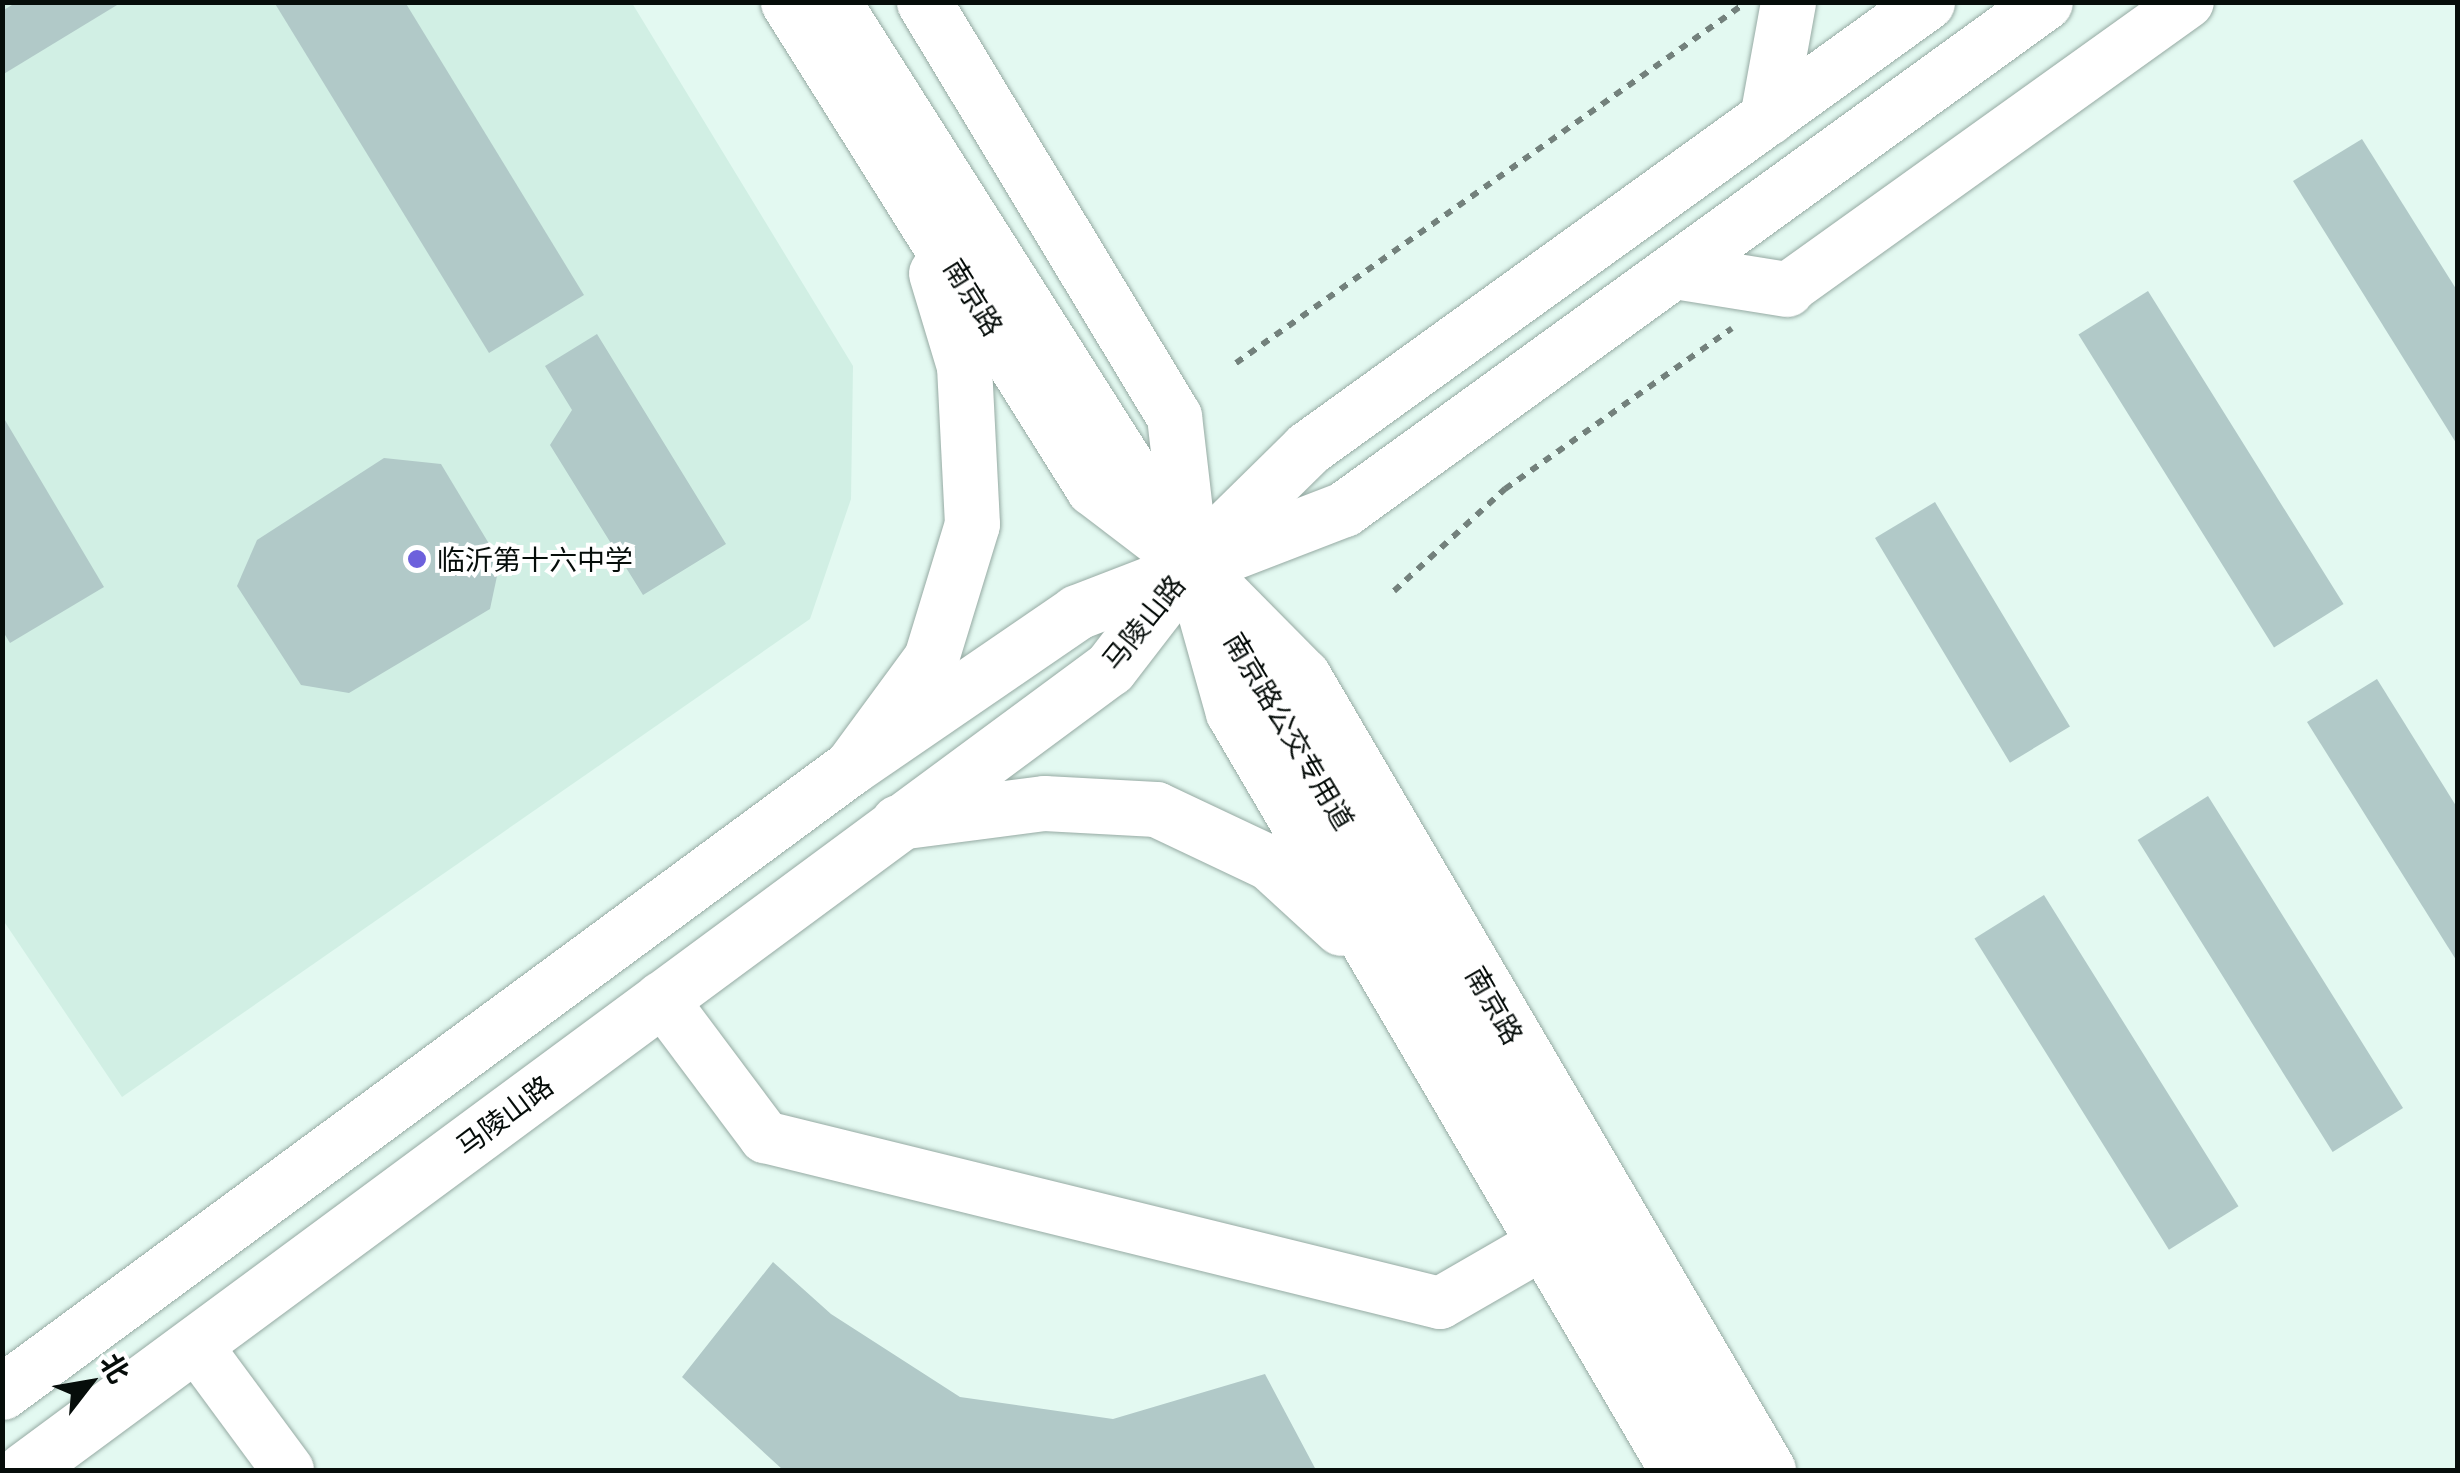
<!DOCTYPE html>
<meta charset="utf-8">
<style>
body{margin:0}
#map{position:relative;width:2460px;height:1473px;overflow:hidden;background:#e3f9f1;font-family:"Noto Sans","Noto Sans SC",sans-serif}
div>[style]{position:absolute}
.built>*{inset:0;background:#d1efe4}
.building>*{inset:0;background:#b1c9c8;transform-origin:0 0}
.path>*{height:6px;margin-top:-3px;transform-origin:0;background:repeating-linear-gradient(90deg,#73817c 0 8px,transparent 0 16px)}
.roads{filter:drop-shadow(0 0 2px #96aaa3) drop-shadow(0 0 2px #96aaa3)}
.minor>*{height:52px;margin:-26px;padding:0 26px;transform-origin:26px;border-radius:26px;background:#fff}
.major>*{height:55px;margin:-27.5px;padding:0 27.5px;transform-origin:27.5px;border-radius:27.5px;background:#fff}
.highway>*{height:55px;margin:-27.5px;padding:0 27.5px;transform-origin:27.5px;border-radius:27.5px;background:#fff}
.dots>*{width:28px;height:28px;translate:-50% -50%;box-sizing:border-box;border:5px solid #fff;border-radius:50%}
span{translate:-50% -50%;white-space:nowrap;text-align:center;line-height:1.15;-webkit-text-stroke:8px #fff;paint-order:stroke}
.street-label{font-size:28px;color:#060d0a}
.poi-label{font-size:28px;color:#060d0a}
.left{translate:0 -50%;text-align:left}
.frame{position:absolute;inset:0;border:5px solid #060d0a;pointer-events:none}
.north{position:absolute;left:40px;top:1333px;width:100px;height:100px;-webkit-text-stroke:8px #fff;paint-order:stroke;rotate:59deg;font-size:28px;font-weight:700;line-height:40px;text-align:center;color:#060d0a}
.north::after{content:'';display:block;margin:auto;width:35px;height:45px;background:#060d0a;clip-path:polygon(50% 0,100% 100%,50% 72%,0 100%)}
</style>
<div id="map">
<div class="built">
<i style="clip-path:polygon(2px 3px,632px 3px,853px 366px,851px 499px,810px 619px,122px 1097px,3px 920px)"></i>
</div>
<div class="building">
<i style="clip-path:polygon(17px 2px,122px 2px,2px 75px,2px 11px)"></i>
<i style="clip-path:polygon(274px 2px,405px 2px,584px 295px,489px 353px)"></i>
<i style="clip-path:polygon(2362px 139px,2458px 292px,2458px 446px,2293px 181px)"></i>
<i style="left:2148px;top:291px;width:369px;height:82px;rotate:58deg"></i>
<i style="clip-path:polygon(597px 334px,726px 544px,643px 595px,550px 445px,572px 410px,545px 366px)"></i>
<i style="clip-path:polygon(2px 415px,104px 587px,10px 643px,2px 630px)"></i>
<i style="clip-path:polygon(384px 458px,441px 464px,500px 562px,490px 609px,349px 693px,301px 685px,237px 586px,257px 540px)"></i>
<i style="left:1935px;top:502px;width:262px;height:70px;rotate:59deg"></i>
<i style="clip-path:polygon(2377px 679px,2458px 809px,2458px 963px,2307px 722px)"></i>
<i style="left:2208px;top:796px;width:368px;height:83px;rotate:58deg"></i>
<i style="left:2044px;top:895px;width:367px;height:82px;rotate:58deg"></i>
<i style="clip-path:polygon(773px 1262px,831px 1314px,960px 1397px,1113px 1419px,1265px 1374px,1316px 1470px,783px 1470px,682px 1377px)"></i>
</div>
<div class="path">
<i style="left:1236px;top:363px;width:618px;rotate:-35.26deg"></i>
<i style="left:1394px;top:591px;width:151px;rotate:-42.6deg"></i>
<i style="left:1505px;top:489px;width:278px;rotate:-35.3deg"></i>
</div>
<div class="roads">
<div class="minor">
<i style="left:835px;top:2px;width:664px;rotate:57.6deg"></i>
<i style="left:1191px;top:563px;width:1054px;rotate:59.42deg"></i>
<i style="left:1787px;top:289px;width:493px;rotate:-35.6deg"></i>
<i style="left:661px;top:998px;width:174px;rotate:53.2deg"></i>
<i style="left:765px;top:1137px;width:695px;rotate:13.82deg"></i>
<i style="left:1440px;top:1303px;width:120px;rotate:-30deg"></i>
<i style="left:195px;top:1344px;width:157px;rotate:53.6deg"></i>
</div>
<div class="major">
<i style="left:1767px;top:118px;width:118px;rotate:-79.7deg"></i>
<i style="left:1674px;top:271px;width:114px;rotate:9.1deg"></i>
<i style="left:2px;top:1392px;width:1054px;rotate:-36.36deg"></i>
<i style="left:851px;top:767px;width:274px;rotate:-34.4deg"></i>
<i style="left:1077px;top:612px;width:286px;rotate:-21.1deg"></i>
<i style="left:1344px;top:509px;width:865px;rotate:-35.88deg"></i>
<i style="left:24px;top:1470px;width:1350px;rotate:-36.45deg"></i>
<i style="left:1110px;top:668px;width:133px;rotate:-52.4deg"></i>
<i style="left:1191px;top:563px;width:164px;rotate:-44.5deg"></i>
<i style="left:1308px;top:448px;width:763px;rotate:-35.77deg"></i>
</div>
<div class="highway">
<i style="left:788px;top:2px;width:574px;rotate:57.89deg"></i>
<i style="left:1093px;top:488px;width:123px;rotate:37.4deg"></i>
<i style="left:1191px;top:563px;width:159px;rotate:45.3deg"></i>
<i style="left:1303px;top:676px;width:920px;rotate:59.64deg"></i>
<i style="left:924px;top:2px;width:484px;rotate:58.9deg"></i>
<i style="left:1174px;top:416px;width:148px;rotate:83.4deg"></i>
<i style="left:1191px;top:563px;width:155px;rotate:74.3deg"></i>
<i style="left:1233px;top:712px;width:878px;rotate:59.64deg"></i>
<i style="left:851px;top:767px;width:135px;rotate:-53.7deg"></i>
<i style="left:931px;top:658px;width:140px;rotate:-73deg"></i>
<i style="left:972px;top:524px;width:158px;rotate:-92.9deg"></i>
<i style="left:964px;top:366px;width:97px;rotate:-106.8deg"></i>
<i style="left:898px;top:822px;width:147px;rotate:-7.4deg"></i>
<i style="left:1044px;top:803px;width:112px;rotate:3.1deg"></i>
<i style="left:1156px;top:809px;width:126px;rotate:25.3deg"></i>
<i style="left:1270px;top:863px;width:96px;rotate:42.5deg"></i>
</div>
</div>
<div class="dots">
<i style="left:417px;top:559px;background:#6d61dc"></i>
</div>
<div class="street-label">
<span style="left:974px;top:297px;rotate:58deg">南京路</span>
<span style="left:1143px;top:622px;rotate:-51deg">马陵山路</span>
<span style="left:1290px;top:731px;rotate:59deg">南京路公交专用道</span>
<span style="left:1495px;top:1005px;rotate:60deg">南京路</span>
<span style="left:504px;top:1115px;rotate:-37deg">马陵山路</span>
</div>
<div class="poi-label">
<span class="left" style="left:437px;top:559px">临沂第十六中学</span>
</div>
<div class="frame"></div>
<div class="north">北</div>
</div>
